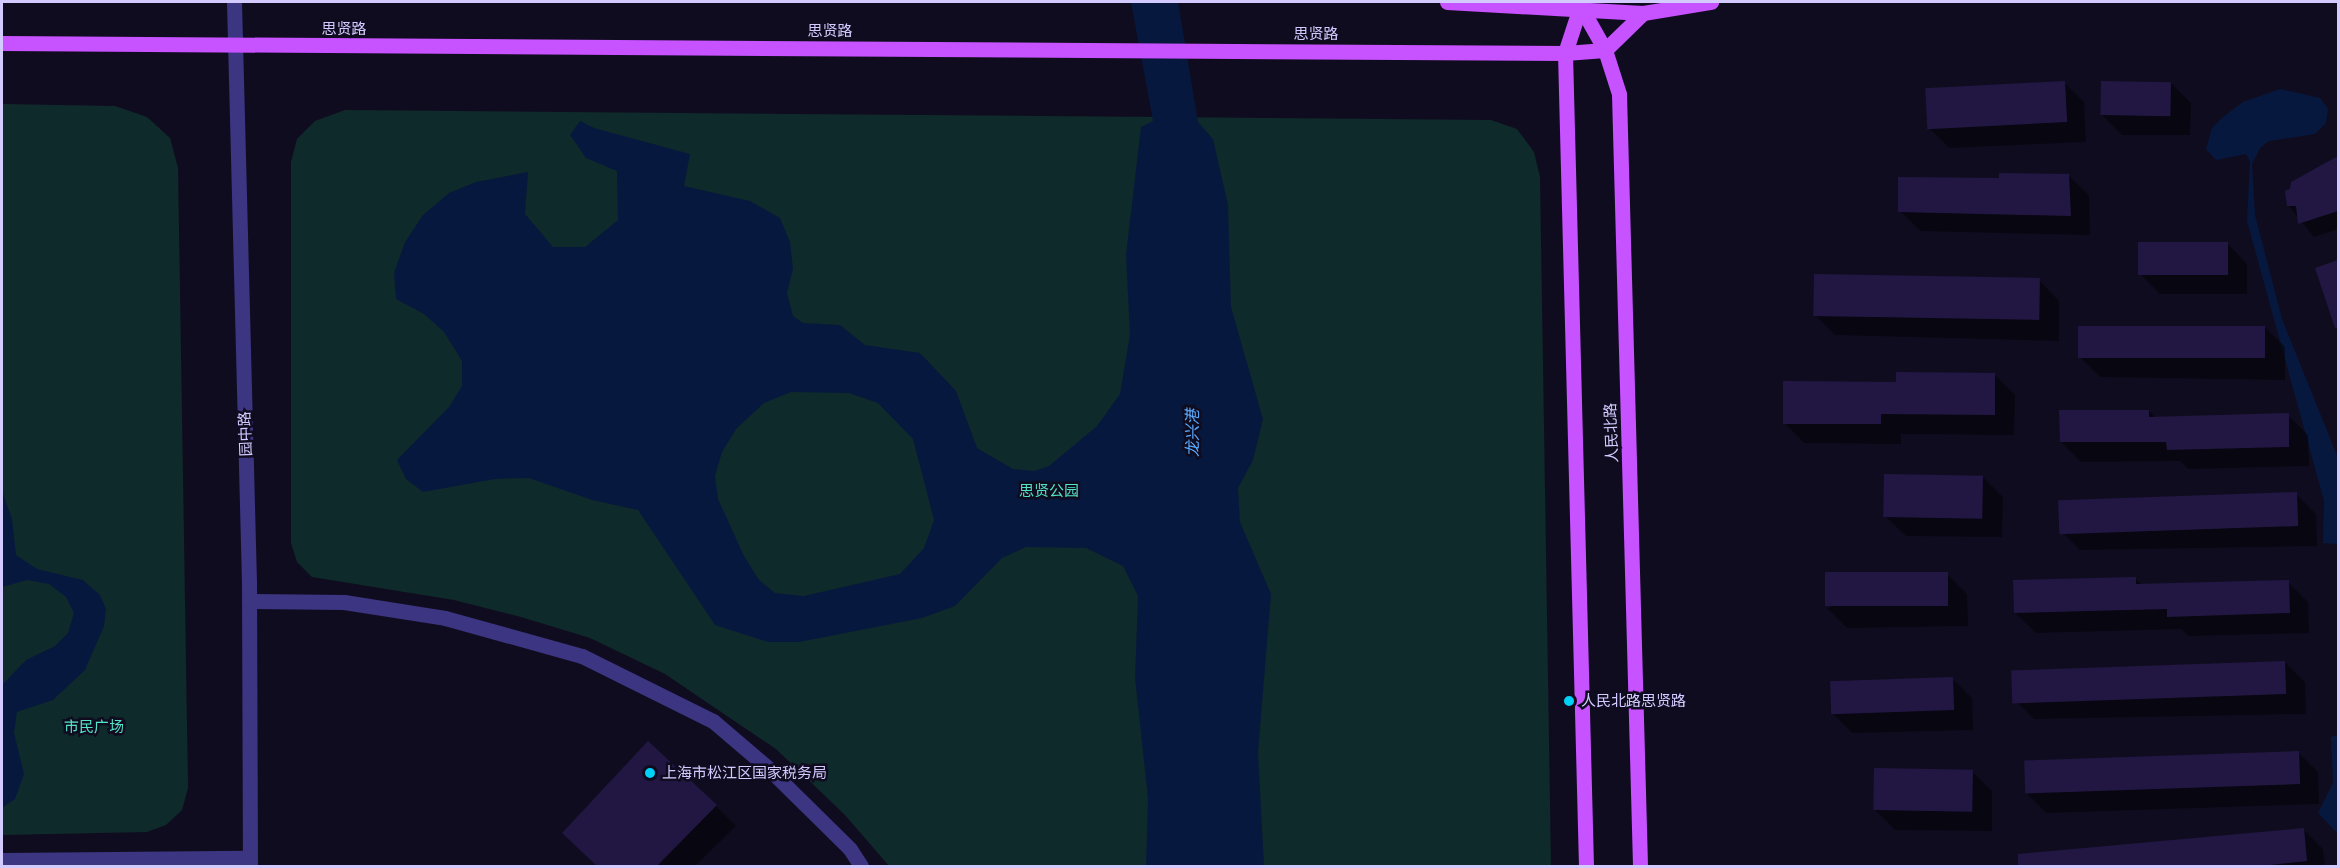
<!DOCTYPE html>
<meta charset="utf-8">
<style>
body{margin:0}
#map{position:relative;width:2340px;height:868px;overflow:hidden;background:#100c20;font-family:Manrope,"Noto Sans SC",sans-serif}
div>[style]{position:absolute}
.green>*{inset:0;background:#0f2a2a}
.water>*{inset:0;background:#07183e}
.shadow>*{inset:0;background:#0007}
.building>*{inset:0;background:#221742;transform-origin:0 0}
.minor>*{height:15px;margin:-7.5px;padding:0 7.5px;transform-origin:7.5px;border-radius:7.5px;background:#3c3581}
.major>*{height:15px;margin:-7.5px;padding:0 7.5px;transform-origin:7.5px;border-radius:7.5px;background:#c752ff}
.dots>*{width:16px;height:16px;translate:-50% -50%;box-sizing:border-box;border:3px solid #100c20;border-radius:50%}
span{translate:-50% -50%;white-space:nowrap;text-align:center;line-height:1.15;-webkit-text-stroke:5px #100c20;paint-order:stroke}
.street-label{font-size:15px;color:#d3cbff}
.park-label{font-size:15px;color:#53e3c6}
.poi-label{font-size:15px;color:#d3cbff}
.left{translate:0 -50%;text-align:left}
.water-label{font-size:16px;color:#59aaff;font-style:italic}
.frame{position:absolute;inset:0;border:3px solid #d3cbff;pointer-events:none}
</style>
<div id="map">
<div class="green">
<i style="clip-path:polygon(2px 104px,115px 106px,147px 117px,170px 138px,178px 168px,188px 788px,182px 810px,166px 825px,147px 832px,2px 835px)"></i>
<i style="clip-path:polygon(345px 110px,1491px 120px,1517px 129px,1534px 152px,1540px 177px,1551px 866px,889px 866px,845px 815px,776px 749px,665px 674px,590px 638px,521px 617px,454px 600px,312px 577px,297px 562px,291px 543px,291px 162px,297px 139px,315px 121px)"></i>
</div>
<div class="water">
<i style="clip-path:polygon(evenodd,1131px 2px,1178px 2px,1198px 122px,1213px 139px,1228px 205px,1231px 307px,1263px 419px,1253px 460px,1238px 488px,1240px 522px,1271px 594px,1258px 752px,1264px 866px,1146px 866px,1148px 798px,1135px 678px,1138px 596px,1123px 566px,1086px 548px,1026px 547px,1002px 558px,955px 606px,922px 618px,799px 642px,768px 642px,715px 625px,638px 510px,592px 500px,529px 478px,495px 479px,423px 492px,406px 479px,397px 460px,449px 407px,462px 386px,462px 361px,444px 332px,424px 314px,396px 299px,394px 273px,405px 242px,423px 215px,449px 193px,476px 182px,528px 172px,525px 214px,553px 247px,585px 247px,618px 220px,617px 171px,586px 158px,570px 135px,580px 121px,594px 128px,690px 154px,684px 186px,750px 201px,780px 218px,790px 242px,793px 269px,787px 293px,793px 316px,803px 323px,840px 325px,865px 345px,920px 353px,956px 391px,977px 448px,1013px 469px,1034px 471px,1049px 466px,1097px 426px,1120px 394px,1130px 335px,1126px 255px,1141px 127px,1153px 121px,1131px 2px,791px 392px,849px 393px,878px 403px,913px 439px,934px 520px,924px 548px,900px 574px,804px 596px,775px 593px,759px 580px,744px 556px,718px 499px,715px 476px,722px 452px,736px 429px,764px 403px,791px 392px)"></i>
<i style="clip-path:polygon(2280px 89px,2320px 98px,2328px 109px,2326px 123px,2315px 134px,2269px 141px,2260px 148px,2252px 164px,2255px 215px,2282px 319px,2338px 458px,2338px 544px,2323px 543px,2324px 501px,2247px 221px,2250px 161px,2246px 154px,2216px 160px,2206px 149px,2212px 128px,2223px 117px,2243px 102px)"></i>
<i style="clip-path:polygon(2px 491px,12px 519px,16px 555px,37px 569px,83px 580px,100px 595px,106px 609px,104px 626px,85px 670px,53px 700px,17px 712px,14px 733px,24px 774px,15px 799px,2px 808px,2px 685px,26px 660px,55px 646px,68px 633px,74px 613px,66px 597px,49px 584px,27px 580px,2px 587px)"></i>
<i style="clip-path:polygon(2338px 735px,2338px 834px,2318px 813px,2333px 783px,2331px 737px)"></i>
</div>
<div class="shadow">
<i style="clip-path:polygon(2064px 82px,2084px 102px,2086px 142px,1949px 148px,1929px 128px)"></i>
<i style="clip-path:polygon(2171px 83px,2191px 103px,2190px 135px,2122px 135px,2102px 115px)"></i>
<i style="clip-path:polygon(2338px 156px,2338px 229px,2314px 237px,2288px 205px,2292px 183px)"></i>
<i style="clip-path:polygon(2068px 175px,2089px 195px,2090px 235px,1920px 231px,1900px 211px,2000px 180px)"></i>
<i style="clip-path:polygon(2227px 243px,2247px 264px,2247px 294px,2160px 294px,2140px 274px)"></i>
<i style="clip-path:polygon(2338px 262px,2338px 309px,2327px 298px,2317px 269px)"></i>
<i style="clip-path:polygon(2039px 280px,2059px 301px,2059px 341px,1835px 335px,1815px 315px)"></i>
<i style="clip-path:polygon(2265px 327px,2285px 347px,2285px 380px,2100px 377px,2080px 357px)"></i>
<i style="clip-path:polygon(1995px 375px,2015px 395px,2014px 435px,1901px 434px,1901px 444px,1804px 443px,1784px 423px,1897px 384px)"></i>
<i style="clip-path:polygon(2149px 411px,2156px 418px,2288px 415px,2308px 435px,2309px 466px,2188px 469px,2180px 461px,2081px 462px,2061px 442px)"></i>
<i style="clip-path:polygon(1983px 477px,2003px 497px,2002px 537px,1906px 536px,1885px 516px)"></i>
<i style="clip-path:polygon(2296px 494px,2316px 514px,2317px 546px,2080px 550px,2060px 530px)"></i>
<i style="clip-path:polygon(1947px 574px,1967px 594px,1968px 626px,1847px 628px,1827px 608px)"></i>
<i style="clip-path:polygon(2135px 578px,2142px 585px,2288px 582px,2308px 602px,2309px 633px,2189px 636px,2181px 629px,2036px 633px,2015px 613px)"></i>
<i style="clip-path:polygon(2285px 662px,2305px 682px,2306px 714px,2034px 719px,2014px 699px)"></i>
<i style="clip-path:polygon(1952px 678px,1972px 698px,1973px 730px,1852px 733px,1832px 713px)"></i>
<i style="clip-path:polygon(2298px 752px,2318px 772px,2319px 804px,2046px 813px,2026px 793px)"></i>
<i style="clip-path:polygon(1972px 771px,1992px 791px,1992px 831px,1895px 830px,1875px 810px)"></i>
<i style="clip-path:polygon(716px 806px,736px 826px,695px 866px,599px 866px)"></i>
<i style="clip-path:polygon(2303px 829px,2323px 849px,2325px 866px,2050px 866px)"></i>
</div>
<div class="building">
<i style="left:2065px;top:81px;width:41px;height:140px;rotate:87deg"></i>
<i style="left:2101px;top:81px;width:70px;height:34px;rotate:1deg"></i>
<i style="clip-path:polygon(2338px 156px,2338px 211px,2298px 224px,2296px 206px,2287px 206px,2285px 191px,2290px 189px,2291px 182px)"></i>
<i style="clip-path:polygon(1999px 173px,2069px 174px,2071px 216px,1898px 212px,1898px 177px,1999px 178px)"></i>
<i style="left:2138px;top:242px;width:90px;height:33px"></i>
<i style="clip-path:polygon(2338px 260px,2338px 327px,2335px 328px,2315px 268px)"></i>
<i style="left:1814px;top:274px;width:226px;height:42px;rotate:1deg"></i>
<i style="left:2078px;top:326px;width:187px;height:32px"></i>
<i style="clip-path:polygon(1896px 372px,1995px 373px,1995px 415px,1881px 414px,1881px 424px,1783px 424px,1783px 381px,1896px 382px)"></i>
<i style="clip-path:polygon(2059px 410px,2149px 410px,2149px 417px,2289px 413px,2289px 447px,2167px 450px,2166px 442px,2060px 442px)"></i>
<i style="left:1884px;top:474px;width:99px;height:43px;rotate:1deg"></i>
<i style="left:2297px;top:492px;width:34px;height:239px;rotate:88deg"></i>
<i style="left:1948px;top:572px;width:34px;height:123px;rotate:90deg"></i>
<i style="clip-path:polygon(2136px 577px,2136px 584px,2289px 580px,2290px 613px,2167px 617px,2167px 609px,2014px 613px,2013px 580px)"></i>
<i style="left:2285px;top:661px;width:33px;height:274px;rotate:88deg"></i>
<i style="left:1953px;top:677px;width:33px;height:123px;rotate:88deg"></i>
<i style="clip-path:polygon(648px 741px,717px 805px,656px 867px,598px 867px,562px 833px)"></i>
<i style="left:2299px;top:751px;width:33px;height:275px;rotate:88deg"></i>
<i style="left:1874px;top:768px;width:99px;height:42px;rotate:1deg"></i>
<i style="clip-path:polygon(2304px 828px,2307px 861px,2253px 867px,2018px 867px,2018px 854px)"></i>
</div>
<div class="minor">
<i style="left:234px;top:2px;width:580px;rotate:88.52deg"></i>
<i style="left:249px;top:582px;width:284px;rotate:89.8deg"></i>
<i style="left:249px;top:601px;width:95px;rotate:0.6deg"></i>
<i style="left:344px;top:602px;width:102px;rotate:9deg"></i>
<i style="left:445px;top:618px;width:142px;rotate:15.5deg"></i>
<i style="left:582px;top:656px;width:146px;rotate:26.4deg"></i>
<i style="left:713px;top:721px;width:72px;rotate:40.5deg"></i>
<i style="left:768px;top:768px;width:115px;rotate:44.6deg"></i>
<i style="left:850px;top:849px;width:20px;rotate:57deg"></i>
<i style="left:2px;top:860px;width:248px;rotate:-0.5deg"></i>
</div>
<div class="major">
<i style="left:1447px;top:2px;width:196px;rotate:3.2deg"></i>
<i style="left:1643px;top:13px;width:69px;rotate:-9.2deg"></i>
<i style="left:1578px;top:2px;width:55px;rotate:60.6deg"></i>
<i style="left:1605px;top:50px;width:46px;rotate:72.3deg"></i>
<i style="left:1619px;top:94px;width:772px;rotate:88.44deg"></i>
<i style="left:1580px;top:7px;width:48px;rotate:108.1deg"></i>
<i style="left:1565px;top:53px;width:813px;rotate:88.52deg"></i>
<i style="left:2px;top:43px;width:1563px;rotate:0.37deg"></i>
<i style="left:1565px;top:53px;width:40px;rotate:-4.3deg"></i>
<i style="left:1605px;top:50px;width:53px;rotate:-44.2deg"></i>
</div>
<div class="dots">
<i style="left:1569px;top:701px;background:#00d1f6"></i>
<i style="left:650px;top:773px;background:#00d1f6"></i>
</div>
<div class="street-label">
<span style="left:344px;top:29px">思贤路</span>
<span style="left:830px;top:31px">思贤路</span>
<span style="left:1316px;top:34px">思贤路</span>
<span style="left:1611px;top:433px;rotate:-92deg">人民北路</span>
<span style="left:245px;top:434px;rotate:-92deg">园中路</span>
</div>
<div class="park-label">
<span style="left:1049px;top:491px">思贤公园</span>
<span style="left:94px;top:727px">市民广场</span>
</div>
<div class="poi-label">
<span class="left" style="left:1581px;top:701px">人民北路思贤路</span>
<span class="left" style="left:662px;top:773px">上海市松江区国家税务局</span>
</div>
<div class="water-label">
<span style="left:1192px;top:433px;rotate:-90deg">龙兴港</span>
</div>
<div class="frame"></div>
</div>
